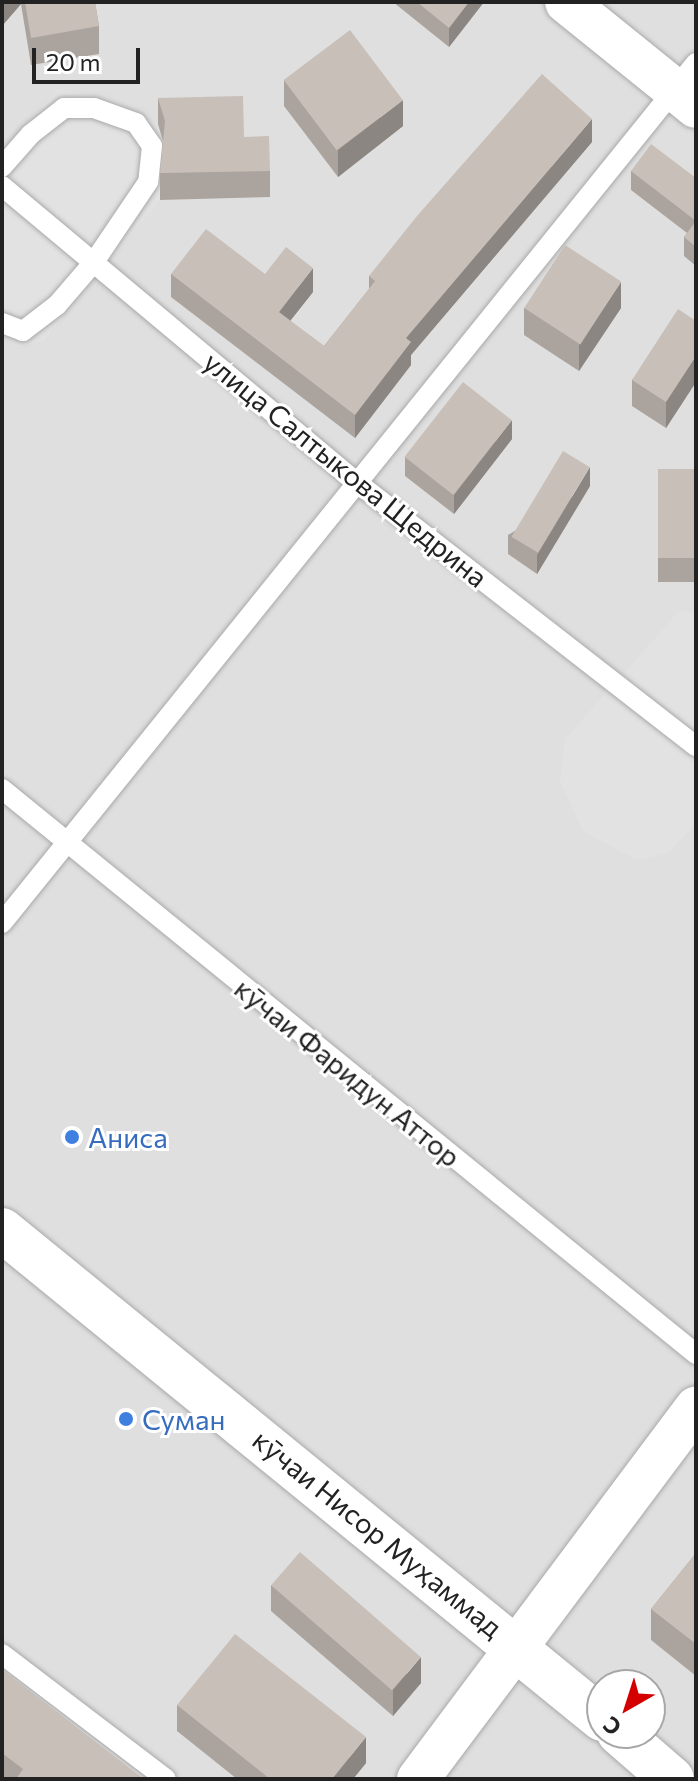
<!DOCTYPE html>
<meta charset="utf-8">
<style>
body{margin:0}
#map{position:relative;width:698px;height:1781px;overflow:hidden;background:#f2efe9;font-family:Commissioner,sans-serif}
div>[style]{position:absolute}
.residential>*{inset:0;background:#e0dfdf}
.parking>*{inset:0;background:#e2e2e2}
.roads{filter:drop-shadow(0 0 2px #a9a9a9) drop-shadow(0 0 2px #a9a9a9)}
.service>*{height:20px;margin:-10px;padding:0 10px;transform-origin:10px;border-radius:10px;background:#fff}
.minor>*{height:42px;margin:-21px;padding:0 21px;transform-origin:21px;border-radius:21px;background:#fff}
.tertiary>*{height:44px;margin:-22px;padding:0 22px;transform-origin:22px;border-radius:22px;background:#fff}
.wall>*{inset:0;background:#aba49e;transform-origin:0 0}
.shaded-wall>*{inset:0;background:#8b8681}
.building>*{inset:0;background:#c7bfb8;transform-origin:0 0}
.dots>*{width:22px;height:22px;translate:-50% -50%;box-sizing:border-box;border:4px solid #fff;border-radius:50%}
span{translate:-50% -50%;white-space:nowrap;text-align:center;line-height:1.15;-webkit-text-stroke:6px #fff;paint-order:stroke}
.street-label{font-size:28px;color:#222}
.shop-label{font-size:28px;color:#366cbe}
.left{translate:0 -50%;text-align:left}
.frame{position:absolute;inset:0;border:4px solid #222;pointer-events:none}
.north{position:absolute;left:586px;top:1669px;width:80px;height:80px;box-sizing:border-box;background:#fff;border:2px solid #a7a7a7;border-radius:50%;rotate:219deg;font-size:22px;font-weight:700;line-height:32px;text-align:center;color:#222}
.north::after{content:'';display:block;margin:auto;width:28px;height:36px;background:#d40000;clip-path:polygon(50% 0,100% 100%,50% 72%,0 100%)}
.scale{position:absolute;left:32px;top:48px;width:108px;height:36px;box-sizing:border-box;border:4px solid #222;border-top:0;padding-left:10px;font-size:24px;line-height:28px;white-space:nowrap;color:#222;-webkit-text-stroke:6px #fff;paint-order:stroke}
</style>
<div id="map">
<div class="residential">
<i style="clip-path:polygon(evenodd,2px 2px,696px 2px,696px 1779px,2px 1779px,2px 2px,602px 1685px,650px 1685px,650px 1733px,602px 1733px,602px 1685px)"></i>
</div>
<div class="parking">
<i style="clip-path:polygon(58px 89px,112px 99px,158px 124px,166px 140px,160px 200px,43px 341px,19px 347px,2px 337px,2px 148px)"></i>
<i style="clip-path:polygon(680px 610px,696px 613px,696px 824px,667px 854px,637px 860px,584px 832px,560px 782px,565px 739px)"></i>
</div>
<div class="roads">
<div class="service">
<i style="left:2px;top:167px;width:44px;rotate:-48.7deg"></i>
<i style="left:31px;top:134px;width:42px;rotate:-38.2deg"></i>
<i style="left:64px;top:108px;width:30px"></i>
<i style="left:94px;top:108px;width:45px;rotate:19.7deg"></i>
<i style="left:136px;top:123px;width:28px;rotate:55deg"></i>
<i style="left:152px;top:146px;width:36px;rotate:96deg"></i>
<i style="left:148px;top:182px;width:97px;rotate:124deg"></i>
<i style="left:94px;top:262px;width:57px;rotate:130.7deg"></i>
<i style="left:57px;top:305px;width:43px;rotate:142.6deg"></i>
<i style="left:23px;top:331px;width:22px;rotate:-159deg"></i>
<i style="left:2px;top:186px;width:465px;rotate:39.9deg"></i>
<i style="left:359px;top:484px;width:427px;rotate:37.9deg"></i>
<i style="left:2px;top:789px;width:895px;rotate:39.15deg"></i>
<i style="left:2px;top:923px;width:1105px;rotate:-51.1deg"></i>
<i style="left:2px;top:1654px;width:206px;rotate:37.3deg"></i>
</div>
<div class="minor">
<i style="left:566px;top:2px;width:167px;rotate:38.9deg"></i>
<i style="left:418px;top:1779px;width:464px;rotate:-53.2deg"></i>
</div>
<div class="tertiary">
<i style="left:2px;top:1230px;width:774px;rotate:39.18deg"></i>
<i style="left:619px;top:1733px;width:70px;rotate:41deg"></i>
</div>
</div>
<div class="wall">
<i style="clip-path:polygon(2px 2px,95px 2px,99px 26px,99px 54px,31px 65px,21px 4px,2px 26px)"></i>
<i style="clip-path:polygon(393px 2px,484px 2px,449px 47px)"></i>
<i style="clip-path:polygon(284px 80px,403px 126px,338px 177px,284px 106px)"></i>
<i style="clip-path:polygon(158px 98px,244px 137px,270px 171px,270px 197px,160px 200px,160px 173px,163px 141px,158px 124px)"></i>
<i style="clip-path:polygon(592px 142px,411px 355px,411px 365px,355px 438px,171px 297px,171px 274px,265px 274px,313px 292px,290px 321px,324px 346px,369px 289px,369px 276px)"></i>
<i style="clip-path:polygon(631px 171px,696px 178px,696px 266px,684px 256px,684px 237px,687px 233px,631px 190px)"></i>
<i style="clip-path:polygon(524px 308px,621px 308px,579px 371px,524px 335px)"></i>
<i style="clip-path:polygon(696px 321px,696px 382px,666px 428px,632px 406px,632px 380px)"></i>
<i style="clip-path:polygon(512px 439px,454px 514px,405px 476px,405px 457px)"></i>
<i style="left:658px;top:469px;width:38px;height:113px"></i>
<i style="clip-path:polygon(590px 486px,537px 574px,508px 554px,508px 535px)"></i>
<i style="clip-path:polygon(696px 1553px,696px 1676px,651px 1640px,651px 1609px)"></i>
<i style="clip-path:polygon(271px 1585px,421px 1683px,393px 1716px,271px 1611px)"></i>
<i style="clip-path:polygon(2px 1670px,143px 1779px,2px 1779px)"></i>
<i style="clip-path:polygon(177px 1705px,366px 1763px,353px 1779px,237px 1779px,177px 1731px)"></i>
</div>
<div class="shaded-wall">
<i style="clip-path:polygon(2px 2px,21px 2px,21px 4px,2px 26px)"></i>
<i style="clip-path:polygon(469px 2px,484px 2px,449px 47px,449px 28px)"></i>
<i style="clip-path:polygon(403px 100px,403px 126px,338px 177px,338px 150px)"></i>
<i style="clip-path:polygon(592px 119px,592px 142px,411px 355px,411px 365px,355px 438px,355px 415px,406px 338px)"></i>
<i style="clip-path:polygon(313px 268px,313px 292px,279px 335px,279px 312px)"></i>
<i style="clip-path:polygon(621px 282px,621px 308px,579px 371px,579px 345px)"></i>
<i style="clip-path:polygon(696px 356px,696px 382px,666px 428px,666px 402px)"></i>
<i style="clip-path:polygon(512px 420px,512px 439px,454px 514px,454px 495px)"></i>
<i style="clip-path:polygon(590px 467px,590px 486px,537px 574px,537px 555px)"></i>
<i style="clip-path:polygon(421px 1657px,421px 1683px,393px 1716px,393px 1690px)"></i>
<i style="clip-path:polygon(366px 1737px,366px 1763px,353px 1779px,332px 1779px)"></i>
</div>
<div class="building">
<i style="clip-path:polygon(25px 2px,95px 2px,99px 26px,31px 38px)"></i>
<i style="clip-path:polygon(417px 2px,469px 2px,449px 28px)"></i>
<i style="left:350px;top:30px;width:88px;height:83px;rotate:53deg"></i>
<i style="clip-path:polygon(542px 74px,592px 119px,406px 338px,411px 342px,355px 415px,171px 274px,206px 229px,265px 274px,286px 247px,313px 268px,279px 312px,324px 346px,375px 281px,369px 276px,417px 216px)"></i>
<i style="clip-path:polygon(243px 96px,244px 137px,269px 136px,270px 171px,160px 173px,165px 121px,158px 98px)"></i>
<i style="clip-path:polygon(651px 144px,696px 178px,696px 221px,631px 171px)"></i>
<i style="clip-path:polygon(696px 221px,696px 247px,684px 237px)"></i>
<i style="left:565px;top:245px;width:67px;height:75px;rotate:33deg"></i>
<i style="clip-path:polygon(678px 309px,696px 321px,696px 356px,666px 402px,632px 380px)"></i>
<i style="left:463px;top:382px;width:62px;height:95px;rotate:38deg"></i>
<i style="left:563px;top:451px;width:31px;height:100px;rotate:31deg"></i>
<i style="left:658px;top:469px;width:38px;height:89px"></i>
<i style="left:300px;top:1552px;width:160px;height:44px;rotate:41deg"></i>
<i style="clip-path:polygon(696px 1553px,696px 1644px,651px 1609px)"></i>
<i style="clip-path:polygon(235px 1634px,366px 1737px,332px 1779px,270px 1779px,177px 1705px)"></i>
<i style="clip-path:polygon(2px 1670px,143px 1779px,16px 1779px,23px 1769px,2px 1753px)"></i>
</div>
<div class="dots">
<i style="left:72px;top:1137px;background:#3f7fe0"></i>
<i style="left:126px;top:1419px;background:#3f7fe0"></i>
</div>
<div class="street-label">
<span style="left:346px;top:469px;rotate:39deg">улица Салтыкова Щедрина</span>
<span style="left:348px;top:1072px;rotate:39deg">кӯчаи Фаридун Аттор</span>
<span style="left:378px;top:1533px;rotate:39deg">кӯчаи Нисор Муҳаммад</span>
</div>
<div class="shop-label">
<span class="left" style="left:88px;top:1137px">Аниса</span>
<span class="left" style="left:142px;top:1419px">Суман</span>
</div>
<div class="frame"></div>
<div class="north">С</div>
<div class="scale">20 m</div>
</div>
